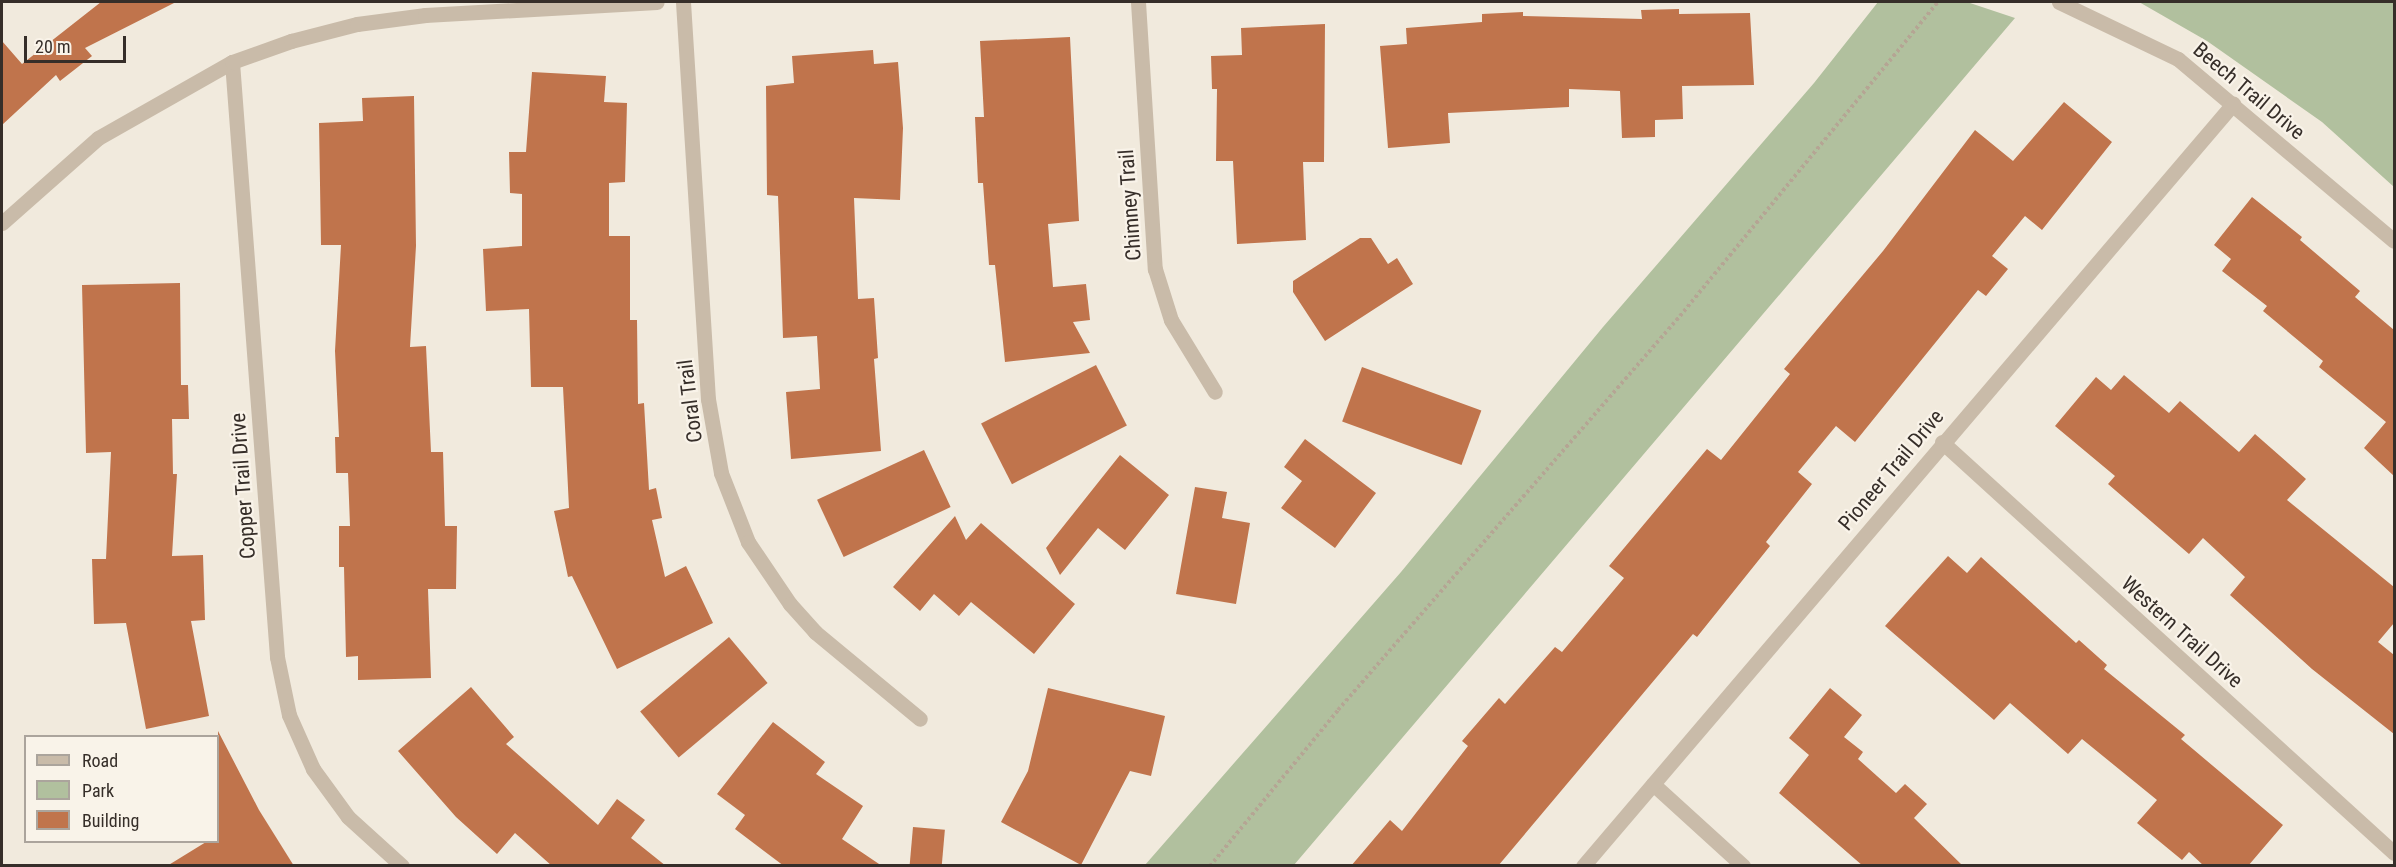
<!DOCTYPE html>
<style>
body{margin:0}
#map{position:relative;width:2396px;height:867px;overflow:hidden;background:#f1eadd;font-family:"Roboto Condensed",sans-serif}
div>[style]{position:absolute}
.green>*{inset:0;background:#b1c09e}
.building>*{inset:0;background:#c0744c;transform-origin:0 0}
.path>*{height:4px;margin-top:-2px;transform-origin:0;background:repeating-linear-gradient(90deg,#b5a594 0 3px,transparent 0 6px)}
.street>*{height:15px;margin:-7.5px;padding:0 7.5px;transform-origin:7.5px;border-radius:7.5px;background:#c9bba9}
span{translate:-50% -50%;white-space:nowrap;text-align:center;line-height:1.15;-webkit-text-stroke:4.5px #f9f3e9;paint-order:stroke}
.street-label{font-size:21px;color:#362e29}
.frame{position:absolute;inset:0;border:3px solid #362e29;pointer-events:none}
.legend{position:absolute;left:24px;top:735px;width:195px;height:108px;box-sizing:border-box;background:#f9f3e9;border:2px solid #aba49c;margin:0;padding:8px 10px;list-style:none;font-size:18px;color:#362e29}
.legend li{display:flex;align-items:center;gap:12px;height:30px}
.legend b{width:30px;border:2px solid #aba49c}
.scale{position:absolute;left:24px;top:36px;width:102px;height:27px;box-sizing:border-box;border:3px solid #362e29;border-top:0;padding-left:8px;font-size:18px;line-height:21px;white-space:nowrap;color:#362e29;-webkit-text-stroke:4px #f9f3e9;paint-order:stroke}
</style>
<div id="map">
<div class="green">
<i style="clip-path:polygon(1878px 2px,1967px 2px,2015px 18px,1294px 865px,1145px 865px,1401px 572px,1603px 327px,1814px 83px)"></i>
<i style="clip-path:polygon(2139px 2px,2394px 2px,2394px 187px,2322px 122px,2207px 41px)"></i>
</div>
<div class="building">
<i style="clip-path:polygon(101px 2px,176px 2px,85px 48px,92px 56px,60px 81px,56px 75px,2px 125px,2px 41px,22px 64px)"></i>
<i style="clip-path:polygon(1679px 9px,1679px 14px,1750px 13px,1754px 85px,1682px 86px,1683px 119px,1655px 120px,1655px 137px,1622px 138px,1620px 91px,1569px 89px,1569px 107px,1448px 113px,1450px 143px,1388px 148px,1380px 46px,1407px 44px,1406px 28px,1482px 22px,1482px 14px,1523px 12px,1523px 16px,1642px 19px,1641px 10px)"></i>
<i style="clip-path:polygon(1325px 24px,1324px 162px,1303px 162px,1306px 240px,1237px 244px,1233px 161px,1216px 161px,1217px 89px,1212px 89px,1211px 56px,1242px 55px,1241px 28px)"></i>
<i style="clip-path:polygon(1070px 37px,1079px 221px,1048px 224px,1053px 287px,1086px 284px,1090px 320px,1073px 322px,1090px 353px,1005px 362px,995px 265px,989px 265px,983px 183px,978px 183px,975px 117px,984px 117px,980px 41px)"></i>
<i style="clip-path:polygon(873px 50px,874px 64px,898px 62px,903px 128px,900px 200px,854px 198px,858px 299px,874px 298px,878px 358px,874px 359px,881px 451px,791px 459px,786px 392px,820px 389px,817px 336px,783px 338px,778px 196px,767px 195px,766px 86px,794px 83px,792px 56px)"></i>
<i style="clip-path:polygon(532px 72px,606px 76px,604px 102px,627px 103px,625px 182px,609px 183px,609px 236px,630px 236px,630px 320px,637px 320px,638px 404px,644px 403px,649px 490px,656px 488px,662px 518px,652px 520px,665px 577px,686px 566px,713px 623px,617px 669px,572px 576px,568px 577px,554px 511px,569px 508px,563px 387px,531px 387px,529px 309px,486px 311px,483px 249px,522px 246px,522px 194px,510px 193px,509px 152px,526px 152px)"></i>
<i style="clip-path:polygon(414px 96px,416px 246px,410px 347px,426px 346px,431px 452px,443px 452px,445px 526px,457px 526px,456px 589px,428px 589px,431px 678px,358px 680px,358px 656px,346px 657px,344px 567px,339px 567px,339px 526px,350px 526px,348px 473px,336px 473px,335px 437px,339px 437px,335px 351px,341px 245px,321px 245px,319px 123px,363px 121px,362px 98px)"></i>
<i style="clip-path:polygon(2064px 102px,2112px 142px,2042px 230px,2025px 216px,1992px 256px,2008px 269px,1986px 296px,1978px 290px,1855px 442px,1836px 426px,1798px 472px,1812px 484px,1766px 542px,1770px 546px,1697px 637px,1693px 634px,1498px 866px,1351px 866px,1390px 820px,1402px 831px,1468px 746px,1462px 741px,1499px 698px,1505px 704px,1555px 647px,1562px 652px,1624px 578px,1609px 566px,1707px 449px,1721px 460px,1790px 374px,1784px 369px,1883px 251px,1975px 130px,2013px 161px)"></i>
<i style="clip-path:polygon(2252px 197px,2302px 237px,2300px 240px,2360px 291px,2355px 297px,2394px 330px,2394px 476px,2364px 448px,2386px 422px,2319px 367px,2323px 361px,2263px 311px,2267px 306px,2222px 271px,2231px 259px,2214px 245px)"></i>
<i style="clip-path:polygon(1360px 238px,1371px 238px,1388px 264px,1397px 258px,1413px 284px,1325px 341px,1293px 292px,1293px 281px)"></i>
<i style="clip-path:polygon(180px 283px,181px 385px,188px 385px,189px 419px,172px 419px,173px 474px,177px 474px,172px 556px,203px 555px,205px 620px,191px 621px,209px 716px,146px 729px,126px 623px,94px 624px,92px 559px,106px 559px,111px 452px,86px 453px,82px 285px)"></i>
<i style="left:1096px;top:365px;width:68px;height:129px;rotate:63deg"></i>
<i style="left:1362px;top:367px;width:127px;height:58px;rotate:20deg"></i>
<i style="clip-path:polygon(2124px 375px,2169px 413px,2180px 401px,2239px 452px,2255px 434px,2306px 479px,2287px 500px,2394px 587px,2394px 623px,2378px 642px,2394px 655px,2394px 734px,2312px 669px,2230px 595px,2245px 577px,2203px 538px,2189px 554px,2108px 484px,2115px 476px,2055px 426px,2096px 377px,2111px 390px)"></i>
<i style="clip-path:polygon(1305px 439px,1376px 493px,1335px 548px,1281px 508px,1302px 481px,1284px 467px)"></i>
<i style="left:924px;top:450px;width:63px;height:118px;rotate:65deg"></i>
<i style="clip-path:polygon(1120px 455px,1169px 495px,1125px 550px,1098px 528px,1060px 575px,1046px 548px)"></i>
<i style="clip-path:polygon(1195px 487px,1227px 492px,1222px 518px,1250px 523px,1236px 604px,1176px 594px)"></i>
<i style="clip-path:polygon(955px 516px,966px 540px,981px 523px,1075px 604px,1034px 654px,971px 602px,959px 616px,934px 594px,920px 611px,893px 587px)"></i>
<i style="clip-path:polygon(1948px 556px,1967px 573px,1981px 557px,2076px 643px,2079px 640px,2107px 665px,2104px 669px,2185px 735px,2181px 739px,2283px 825px,2248px 866px,2204px 866px,2189px 852px,2182px 860px,2137px 823px,2157px 800px,2082px 739px,2068px 754px,2010px 703px,1994px 720px,1885px 626px)"></i>
<i style="left:729px;top:637px;width:60px;height:116px;rotate:50deg"></i>
<i style="clip-path:polygon(471px 687px,514px 737px,506px 744px,598px 825px,617px 799px,645px 820px,631px 838px,666px 866px,552px 866px,515px 833px,497px 854px,456px 817px,398px 751px)"></i>
<i style="clip-path:polygon(1048px 688px,1165px 716px,1151px 776px,1130px 771px,1081px 865px,1001px 822px,1028px 771px)"></i>
<i style="clip-path:polygon(1830px 688px,1862px 715px,1844px 737px,1863px 752px,1858px 759px,1896px 793px,1905px 784px,1927px 804px,1914px 818px,1963px 866px,1863px 866px,1779px 793px,1809px 755px,1789px 738px)"></i>
<i style="clip-path:polygon(773px 722px,825px 762px,816px 774px,863px 806px,842px 839px,882px 866px,784px 866px,735px 829px,745px 815px,717px 794px)"></i>
<i style="clip-path:polygon(218px 731px,259px 810px,294px 866px,167px 866px,206px 842px,218px 842px)"></i>
<i style="left:913px;top:827px;width:32px;height:39px;rotate:5deg"></i>
</div>
<div class="path">
<i style="left:1210px;top:866px;width:202px;rotate:-50.6deg"></i>
<i style="left:1338px;top:710px;width:522px;rotate:-49.04deg"></i>
<i style="left:1680px;top:316px;width:406px;rotate:-50.6deg"></i>
</div>
<div class="street">
<i style="left:683px;top:2px;width:398px;rotate:86.4deg"></i>
<i style="left:708px;top:399px;width:75px;rotate:80deg"></i>
<i style="left:721px;top:473px;width:74px;rotate:68.6deg"></i>
<i style="left:748px;top:542px;width:75px;rotate:55.9deg"></i>
<i style="left:790px;top:604px;width:38px;rotate:48deg"></i>
<i style="left:815px;top:632px;width:136px;rotate:39.6deg"></i>
<i style="left:1138px;top:2px;width:268px;rotate:86.4deg"></i>
<i style="left:1155px;top:269px;width:53px;rotate:72.6deg"></i>
<i style="left:1171px;top:320px;width:84px;rotate:58.6deg"></i>
<i style="left:2059px;top:2px;width:132px;rotate:25.6deg"></i>
<i style="left:2178px;top:59px;width:282px;rotate:40.1deg"></i>
<i style="left:232px;top:62px;width:597px;rotate:85.67deg"></i>
<i style="left:277px;top:657px;width:59px;rotate:78.3deg"></i>
<i style="left:289px;top:715px;width:59px;rotate:66deg"></i>
<i style="left:313px;top:769px;width:59px;rotate:53.9deg"></i>
<i style="left:348px;top:817px;width:73px;rotate:42.2deg"></i>
<i style="left:2px;top:223px;width:128px;rotate:-41.5deg"></i>
<i style="left:98px;top:138px;width:154px;rotate:-29.6deg"></i>
<i style="left:232px;top:62px;width:63px;rotate:-19.6deg"></i>
<i style="left:291px;top:41px;width:68px;rotate:-14.4deg"></i>
<i style="left:357px;top:24px;width:69px;rotate:-7.5deg"></i>
<i style="left:425px;top:15px;width:232px;rotate:-3.2deg"></i>
<i style="left:1942px;top:442px;width:611px;rotate:42.28deg"></i>
<i style="left:1653px;top:784px;width:122px;rotate:42.3deg"></i>
<i style="left:1583px;top:866px;width:1002px;rotate:-49.54deg"></i>
</div>
<div class="street-label">
<span style="left:2249px;top:91px;rotate:40deg">Beech Trail Drive</span>
<span style="left:1130px;top:205px;rotate:-94deg">Chimney Trail</span>
<span style="left:690px;top:401px;rotate:-97deg">Coral Trail</span>
<span style="left:1891px;top:470px;rotate:-50deg">Pioneer Trail Drive</span>
<span style="left:243px;top:486px;rotate:-94deg">Copper Trail Drive</span>
<span style="left:2182px;top:632px;rotate:42deg">Western Trail Drive</span>
</div>
<div class="frame"></div>
<ul class="legend">
<li><b style="height:8px;background:#c9bba9"></b>Road</li>
<li><b style="height:16px;background:#b1c09e"></b>Park</li>
<li><b style="height:16px;background:#c0744c"></b>Building</li>
</ul>
<div class="scale">20 m</div>
</div>
